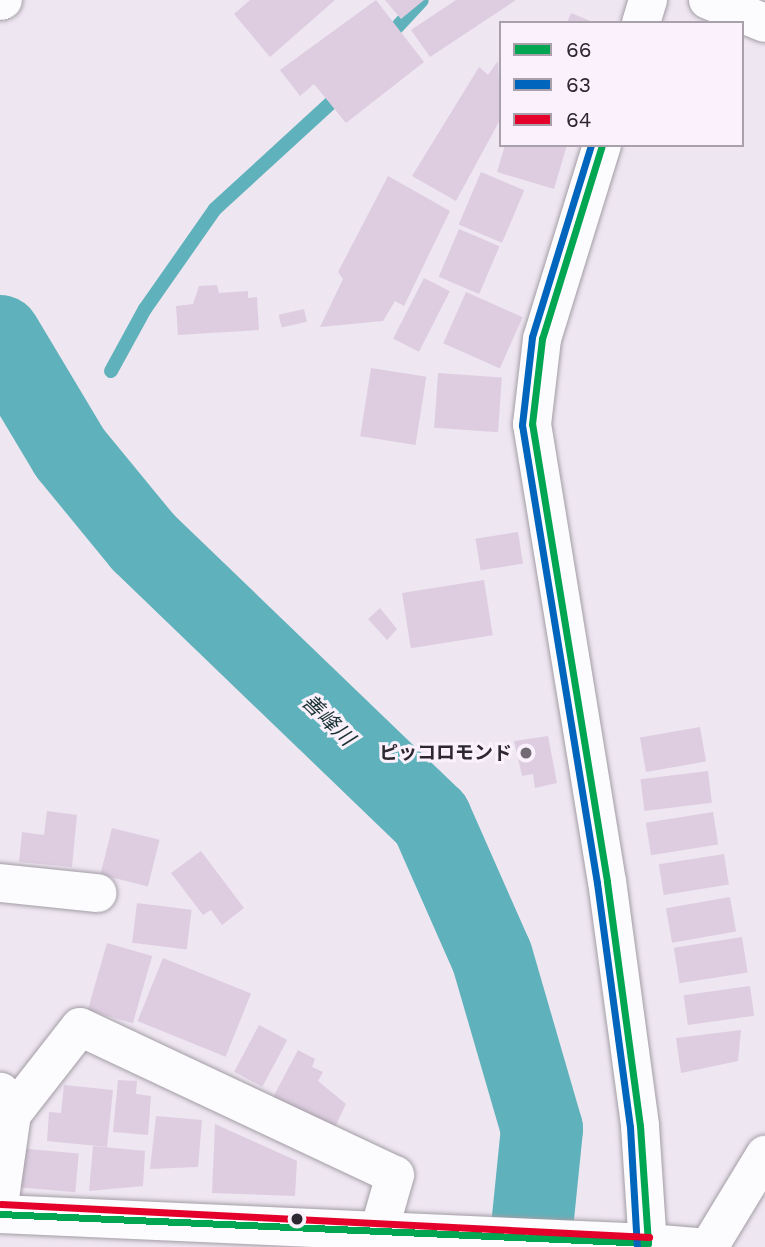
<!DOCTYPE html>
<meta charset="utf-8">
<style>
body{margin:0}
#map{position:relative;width:765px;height:1247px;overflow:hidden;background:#eee6f1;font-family:"Work Sans","Noto Sans JP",sans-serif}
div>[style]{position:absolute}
.stream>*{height:14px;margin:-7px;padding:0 7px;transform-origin:7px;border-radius:7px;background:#5fb2bb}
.river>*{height:82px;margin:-41px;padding:0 41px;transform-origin:41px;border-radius:41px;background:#5fb2bb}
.building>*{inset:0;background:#decde1;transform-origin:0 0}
.roads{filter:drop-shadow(0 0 2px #a39da5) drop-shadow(0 0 2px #a39da5)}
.minor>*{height:38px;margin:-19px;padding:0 19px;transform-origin:19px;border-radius:19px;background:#fcfbfd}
.tertiary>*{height:38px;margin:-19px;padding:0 19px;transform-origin:19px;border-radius:19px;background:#fcfbfd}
.secondary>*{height:38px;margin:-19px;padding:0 19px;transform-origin:19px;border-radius:19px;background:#fcfbfd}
.bus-1>*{height:7px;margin:-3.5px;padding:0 3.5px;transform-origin:3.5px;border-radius:3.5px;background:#00a651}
.bus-2>*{height:7px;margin:-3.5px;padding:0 3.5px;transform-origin:3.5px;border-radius:3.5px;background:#0065bd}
.bus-3>*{height:7px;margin:-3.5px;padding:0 3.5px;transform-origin:3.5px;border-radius:3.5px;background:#e4002b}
.dots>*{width:19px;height:19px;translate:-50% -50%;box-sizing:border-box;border:4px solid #faf1fd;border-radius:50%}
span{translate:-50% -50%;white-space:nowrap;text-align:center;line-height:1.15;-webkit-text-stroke:6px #faf1fd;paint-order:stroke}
.poi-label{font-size:19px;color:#2d282f;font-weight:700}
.right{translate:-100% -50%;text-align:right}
.water-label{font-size:21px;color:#193234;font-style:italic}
.legend{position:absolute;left:499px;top:21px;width:245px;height:126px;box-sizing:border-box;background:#faf1fd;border:2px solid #a8a1ab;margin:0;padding:9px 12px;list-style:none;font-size:21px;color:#2d282f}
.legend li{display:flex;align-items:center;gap:14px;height:35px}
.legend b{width:35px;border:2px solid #a8a1ab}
</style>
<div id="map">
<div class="stream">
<i style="left:385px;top:40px;width:54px;rotate:-47.2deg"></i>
<i style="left:111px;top:371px;width:71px;rotate:-61.3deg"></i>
<i style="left:145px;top:309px;width:122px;rotate:-55deg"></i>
<i style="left:215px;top:209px;width:175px;rotate:-42.5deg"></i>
</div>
<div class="river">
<i style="left:0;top:336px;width:136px;rotate:59.1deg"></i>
<i style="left:70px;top:453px;width:115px;rotate:50.6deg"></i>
<i style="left:143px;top:542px;width:400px;rotate:43.9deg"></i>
<i style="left:431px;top:819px;width:151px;rotate:66.2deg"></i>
<i style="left:492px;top:957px;width:179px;rotate:73.8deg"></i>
<i style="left:542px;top:1129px;width:119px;rotate:95.8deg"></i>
</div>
<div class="building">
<i style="clip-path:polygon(250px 0,335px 0,270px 57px,234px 14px)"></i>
<i style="clip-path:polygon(376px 0,424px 62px,346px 123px,314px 84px,300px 96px,280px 70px)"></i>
<i style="clip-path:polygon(385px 0,424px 0,401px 19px)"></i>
<i style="clip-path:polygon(456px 0,516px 0,430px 57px,411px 30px)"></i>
<i style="clip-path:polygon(571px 13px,595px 23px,567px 23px)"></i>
<i style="clip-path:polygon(498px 61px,501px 118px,456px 201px,412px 176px,479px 67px,488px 75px)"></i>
<i style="clip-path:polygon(505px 145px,567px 145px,554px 189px,497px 172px)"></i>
<i style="left:481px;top:172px;width:47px;height:57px;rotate:23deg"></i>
<i style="clip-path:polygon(388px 176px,450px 211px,404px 306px,395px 301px,383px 321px,320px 327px,343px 279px,338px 272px)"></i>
<i style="left:459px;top:229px;width:44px;height:52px;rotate:23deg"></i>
<i style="left:424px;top:278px;width:29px;height:68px;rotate:27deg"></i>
<i style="clip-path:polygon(217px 285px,219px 293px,248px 291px,248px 298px,257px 297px,259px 330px,178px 335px,176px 306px,193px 304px,199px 286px)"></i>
<i style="left:466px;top:292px;width:62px;height:56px;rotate:24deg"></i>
<i style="left:304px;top:309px;width:13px;height:26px;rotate:77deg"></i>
<i style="left:371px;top:368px;width:56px;height:69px;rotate:9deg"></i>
<i style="left:438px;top:373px;width:64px;height:55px;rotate:4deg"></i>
<i style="left:518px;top:532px;width:32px;height:43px;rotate:81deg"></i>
<i style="left:484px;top:580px;width:56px;height:83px;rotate:81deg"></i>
<i style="clip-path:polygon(380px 608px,397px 629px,387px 640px,368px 619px)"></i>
<i style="left:700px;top:727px;width:35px;height:61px;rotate:80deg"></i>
<i style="clip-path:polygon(548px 736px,557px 783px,535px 788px,533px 774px,522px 776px,514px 741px)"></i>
<i style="left:708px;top:771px;width:32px;height:68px;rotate:83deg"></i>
<i style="clip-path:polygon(47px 811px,77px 815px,72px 867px,19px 862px,22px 832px,44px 835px)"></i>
<i style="left:713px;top:812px;width:33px;height:68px;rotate:81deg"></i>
<i style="left:112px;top:828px;width:49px;height:48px;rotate:14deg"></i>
<i style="clip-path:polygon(201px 851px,244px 908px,222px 925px,211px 910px,203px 915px,171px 873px)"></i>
<i style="left:724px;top:854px;width:31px;height:66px;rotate:81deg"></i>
<i style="left:730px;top:897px;width:35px;height:65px;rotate:80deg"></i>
<i style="left:137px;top:903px;width:55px;height:40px;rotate:7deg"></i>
<i style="left:742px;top:937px;width:36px;height:69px;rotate:81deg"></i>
<i style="left:107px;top:943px;width:47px;height:70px;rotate:16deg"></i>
<i style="left:163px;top:958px;width:95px;height:68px;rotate:22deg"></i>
<i style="left:750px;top:986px;width:30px;height:67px;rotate:82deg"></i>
<i style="left:259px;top:1025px;width:32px;height:53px;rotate:28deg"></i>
<i style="clip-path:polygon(741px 1030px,738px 1061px,681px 1073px,676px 1038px)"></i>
<i style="clip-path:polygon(298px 1050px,315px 1059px,312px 1067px,323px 1072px,318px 1081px,346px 1104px,333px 1131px,272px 1099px)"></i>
<i style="clip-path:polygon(118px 1080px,137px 1081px,136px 1094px,151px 1096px,148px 1135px,113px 1132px)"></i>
<i style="clip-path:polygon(64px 1085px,113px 1090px,107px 1147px,47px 1141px,49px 1112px,61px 1113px)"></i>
<i style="clip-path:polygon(156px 1116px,202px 1120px,198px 1167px,150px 1169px)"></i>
<i style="clip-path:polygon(215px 1124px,297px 1161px,295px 1196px,212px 1193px)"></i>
<i style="clip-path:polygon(93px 1146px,145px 1151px,143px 1186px,89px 1191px)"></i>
<i style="left:16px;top:1148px;width:63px;height:39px;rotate:5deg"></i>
</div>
<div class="roads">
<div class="minor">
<i style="left:708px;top:0;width:61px;rotate:22deg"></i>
<i style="left:0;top:1px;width:3px;rotate:-18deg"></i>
<i style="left:0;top:883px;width:98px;rotate:5.9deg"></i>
<i style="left:12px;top:1114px;width:110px;rotate:-52deg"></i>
<i style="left:80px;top:1027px;width:348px;rotate:25.2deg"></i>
<i style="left:395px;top:1175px;width:58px;rotate:105.9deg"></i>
<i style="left:0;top:1198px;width:85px;rotate:-81.9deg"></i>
<i style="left:12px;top:1114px;width:25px;rotate:-117deg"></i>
<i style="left:0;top:1214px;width:649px;rotate:2.56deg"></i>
</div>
<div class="tertiary">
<i style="left:648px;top:1243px;width:48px;rotate:4.8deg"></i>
<i style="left:709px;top:1247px;width:108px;rotate:-58.7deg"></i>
</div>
<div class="secondary">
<i style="left:641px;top:23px;width:24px;rotate:-73deg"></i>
<i style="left:602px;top:145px;width:203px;rotate:107.2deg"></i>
<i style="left:542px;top:339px;width:86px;rotate:96.7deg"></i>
<i style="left:532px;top:424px;width:463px;rotate:80.7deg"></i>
<i style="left:607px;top:881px;width:247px;rotate:82.3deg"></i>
<i style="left:640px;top:1126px;width:121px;rotate:86.2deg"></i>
</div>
</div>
<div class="bus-1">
<i style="left:0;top:1214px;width:649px;rotate:2.56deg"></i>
<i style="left:648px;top:1243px;width:117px;rotate:-93.9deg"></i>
<i style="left:640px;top:1126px;width:247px;rotate:-97.7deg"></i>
<i style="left:607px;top:881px;width:463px;rotate:-99.3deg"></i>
<i style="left:532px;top:424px;width:86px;rotate:-83.3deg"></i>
<i style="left:542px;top:339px;width:203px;rotate:-72.8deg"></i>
</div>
<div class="bus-2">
<i style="left:591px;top:145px;width:201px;rotate:107.1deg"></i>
<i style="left:532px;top:337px;width:89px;rotate:96.5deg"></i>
<i style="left:522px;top:425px;width:464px;rotate:80.7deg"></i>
<i style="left:597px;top:883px;width:246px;rotate:82.3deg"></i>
<i style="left:630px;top:1127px;width:120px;rotate:86.7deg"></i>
</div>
<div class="bus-3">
<i style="left:1px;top:1204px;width:649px;rotate:2.92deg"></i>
</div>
<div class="dots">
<i style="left:526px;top:753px;background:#716a73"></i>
<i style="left:297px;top:1219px;background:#2d282f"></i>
</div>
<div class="poi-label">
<span class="right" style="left:512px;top:753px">ピッコロモンド</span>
</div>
<div class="water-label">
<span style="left:328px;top:720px;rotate:44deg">善峰川</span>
</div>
<ul class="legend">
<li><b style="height:9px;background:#00a651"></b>66</li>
<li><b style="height:9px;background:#0065bd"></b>63</li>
<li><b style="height:9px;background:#e4002b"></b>64</li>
</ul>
</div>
